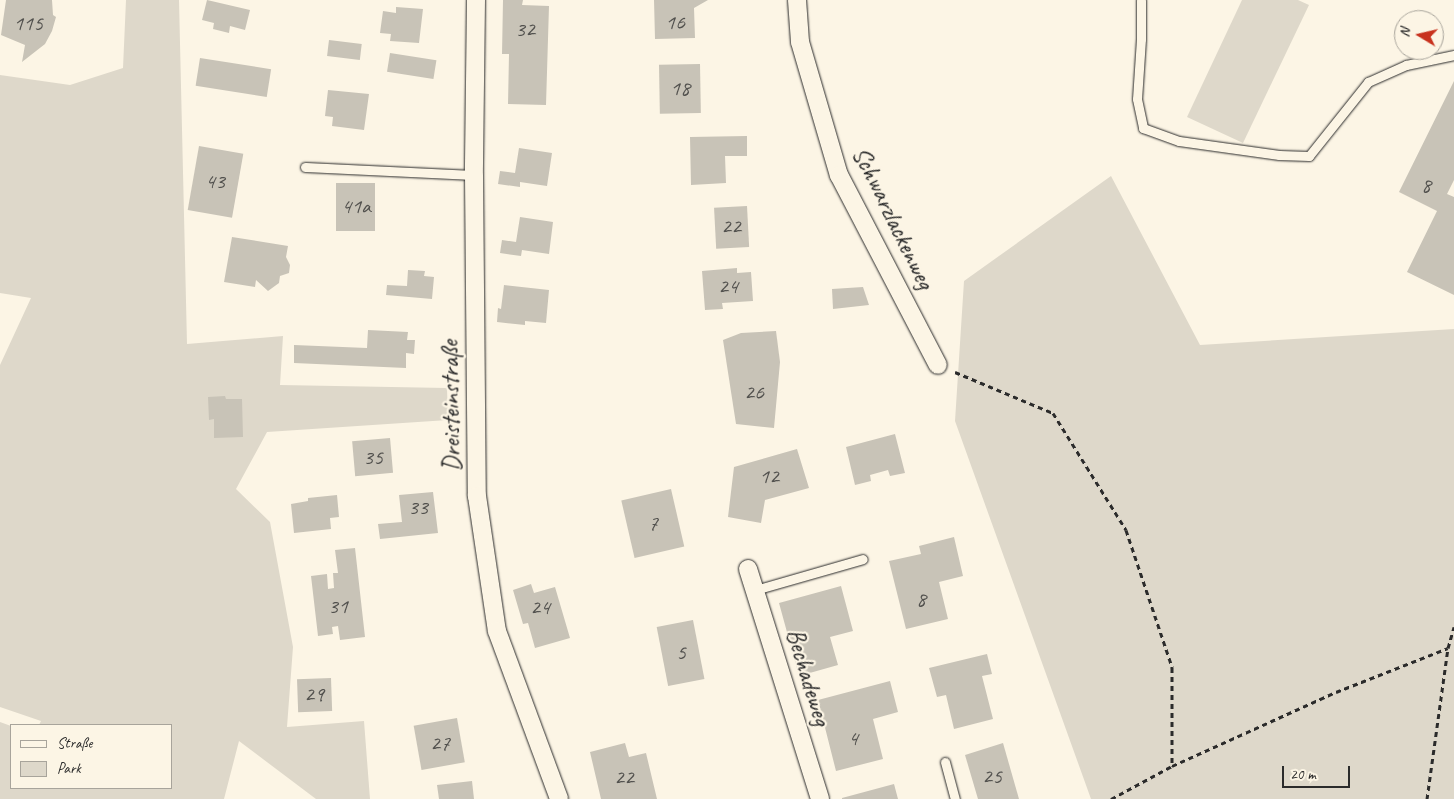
<!DOCTYPE html>
<meta charset="utf-8">
<style>
body{margin:0}
#map{position:relative;width:1454px;height:799px;overflow:hidden;background:#fcf5e5;font-family:Caveat,sans-serif}
div>[style]{position:absolute}
.green>*{inset:0;background:#ded8ca}
.building>*{inset:0;background:#c8c3b7;transform-origin:0 0}
.path>*{height:3px;margin-top:-1.5px;transform-origin:0;background:repeating-linear-gradient(90deg,#2b2b2b 0 5px,transparent 0 9px)}
.roads{filter:drop-shadow(0 0 1px #2b2b2b) drop-shadow(0 0 1px #2b2b2b)}
.lane>*{height:9px;margin:-4.5px;padding:0 4.5px;transform-origin:4.5px;border-radius:4.5px;background:#fcf5e5}
.street>*{height:18px;margin:-9px;padding:0 9px;transform-origin:9px;border-radius:9px;background:#fcf5e5}
span{translate:-50% -50%;white-space:nowrap;text-align:center;line-height:1.15;-webkit-text-stroke:4.5px #fcf5e5;paint-order:stroke}
.number-label{font-size:22px;color:#52514e}
.number-label span{-webkit-text-stroke-width:0}
.street-label{font-size:25px;color:#2b2b2b}
.legend{position:absolute;left:10px;top:724px;width:162px;height:65px;box-sizing:border-box;background:#fcf5e5;border:1px solid #a8a49b;margin:0;padding:6px 9px;list-style:none;font-size:15px;color:#2b2b2b}
.legend li{display:flex;align-items:center;gap:10px;height:25px}
.legend b{width:25px;border:1px solid #a8a49b}
.north{position:absolute;left:1394px;top:10px;width:50px;height:50px;box-sizing:border-box;background:#fcf5e5;border:1px solid #a8a49b;border-radius:50%;rotate:279deg;font-size:14px;font-weight:700;line-height:20px;text-align:center;color:#2b2b2b}
.north::after{content:'';display:block;margin:auto;width:18px;height:22px;background:#c8321e;clip-path:polygon(50% 0,100% 100%,50% 72%,0 100%)}
.scale{position:absolute;left:1282px;top:766px;width:68px;height:22px;box-sizing:border-box;border:2px solid #2b2b2b;border-top:0;padding-left:6px;font-size:15px;line-height:18px;white-space:nowrap;color:#2b2b2b;-webkit-text-stroke:4px #fcf5e5;paint-order:stroke}
</style>
<div id="map">
<div class="green">
<i style="clip-path:polygon(126px 0,179px 0,187px 344px,283px 336px,280px 385px,447px 388px,448px 420px,267px 432px,236px 489px,270px 522px,293px 647px,287px 727px,364px 721px,370px 799px,316px 799px,239px 741px,224px 799px,0 799px,0 722px,11px 726px,11px 788px,171px 788px,171px 725px,39px 725px,41px 721px,0 707px,0 365px,31px 298px,0 293px,0 75px,70px 85px,123px 68px)"></i>
<i style="clip-path:polygon(1242px 0,1298px 0,1309px 5px,1243px 143px,1187px 117px)"></i>
<i style="clip-path:polygon(1111px 176px,1200px 345px,1454px 329px,1454px 799px,1091px 799px,955px 421px,964px 281px)"></i>
</div>
<div class="building">
<i style="clip-path:polygon(6px 0,52px 0,53px 15px,56px 17px,52px 31px,45px 44px,22px 62px,25px 45px,1px 35px)"></i>
<i style="clip-path:polygon(207px 0,250px 10px,245px 30px,230px 26px,229px 33px,213px 29px,214px 23px,202px 20px)"></i>
<i style="clip-path:polygon(503px 0,523px 0,522px 5px,549px 6px,546px 105px,508px 104px,509px 54px,502px 54px)"></i>
<i style="clip-path:polygon(654px 0,708px 0,694px 8px,695px 38px,655px 39px)"></i>
<i style="clip-path:polygon(396px 7px,423px 9px,419px 43px,390px 41px,391px 34px,380px 33px,383px 11px,396px 13px)"></i>
<i style="left:329px;top:40px;width:33px;height:16px;rotate:7deg"></i>
<i style="left:390px;top:53px;width:47px;height:19px;rotate:9deg"></i>
<i style="left:200px;top:58px;width:72px;height:28px;rotate:9deg"></i>
<i style="left:700px;top:64px;width:49px;height:41px;rotate:89deg"></i>
<i style="clip-path:polygon(1454px 81px,1454px 180px,1447px 194px,1454px 197px,1454px 295px,1407px 272px,1437px 211px,1399px 192px)"></i>
<i style="clip-path:polygon(328px 90px,369px 94px,364px 130px,332px 126px,333px 117px,325px 116px)"></i>
<i style="clip-path:polygon(747px 136px,747px 156px,725px 156px,726px 183px,691px 185px,690px 137px)"></i>
<i style="left:199px;top:146px;width:45px;height:65px;rotate:10deg"></i>
<i style="clip-path:polygon(519px 148px,552px 153px,547px 186px,520px 182px,520px 187px,498px 184px,500px 171px,515px 173px)"></i>
<i style="left:336px;top:183px;width:39px;height:48px"></i>
<i style="left:747px;top:206px;width:41px;height:33px;rotate:87deg"></i>
<i style="clip-path:polygon(520px 217px,553px 222px,549px 254px,522px 250px,521px 256px,500px 253px,502px 240px,516px 242px)"></i>
<i style="clip-path:polygon(232px 237px,288px 246px,286px 257px,290px 265px,289px 273px,280px 276px,279px 283px,268px 291px,256px 280px,255px 287px,224px 282px)"></i>
<i style="clip-path:polygon(737px 268px,737px 273px,751px 272px,753px 301px,722px 303px,723px 309px,705px 310px,702px 271px)"></i>
<i style="clip-path:polygon(408px 270px,425px 271px,424px 276px,434px 277px,432px 299px,386px 295px,387px 285px,407px 286px)"></i>
<i style="clip-path:polygon(504px 285px,549px 290px,546px 323px,525px 321px,525px 325px,497px 322px,498px 308px,501px 309px)"></i>
<i style="clip-path:polygon(863px 287px,869px 305px,833px 309px,832px 289px)"></i>
<i style="clip-path:polygon(368px 330px,408px 332px,407px 340px,415px 340px,414px 354px,406px 353px,406px 368px,294px 363px,294px 345px,367px 348px)"></i>
<i style="clip-path:polygon(776px 331px,780px 362px,774px 428px,736px 424px,723px 340px,741px 333px)"></i>
<i style="clip-path:polygon(225px 396px,226px 399px,242px 399px,243px 437px,214px 438px,214px 419px,209px 420px,208px 397px)"></i>
<i style="clip-path:polygon(895px 434px,905px 473px,890px 476px,888px 470px,870px 475px,871px 481px,855px 485px,846px 447px)"></i>
<i style="left:390px;top:438px;width:35px;height:38px;rotate:85deg"></i>
<i style="clip-path:polygon(797px 449px,809px 488px,765px 500px,761px 523px,728px 517px,734px 467px)"></i>
<i style="left:671px;top:489px;width:59px;height:51px;rotate:77deg"></i>
<i style="clip-path:polygon(433px 492px,438px 533px,380px 539px,378px 524px,402px 522px,399px 495px)"></i>
<i style="clip-path:polygon(337px 495px,339px 517px,330px 518px,331px 529px,294px 533px,291px 504px,308px 501px,308px 498px)"></i>
<i style="clip-path:polygon(954px 537px,963px 576px,939px 582px,948px 619px,906px 629px,889px 561px,921px 554px,919px 546px)"></i>
<i style="clip-path:polygon(355px 548px,365px 637px,340px 640px,338px 626px,332px 627px,333px 634px,318px 636px,311px 576px,327px 574px,328px 589px,334px 588px,333px 573px,338px 573px,335px 550px)"></i>
<i style="clip-path:polygon(531px 584px,534px 593px,555px 587px,570px 638px,535px 648px,528px 623px,523px 624px,513px 590px)"></i>
<i style="clip-path:polygon(841px 586px,853px 631px,830px 637px,838px 665px,799px 676px,779px 603px)"></i>
<i style="left:693px;top:620px;width:60px;height:37px;rotate:79deg"></i>
<i style="clip-path:polygon(987px 654px,992px 674px,982px 676px,993px 719px,954px 729px,946px 695px,937px 697px,929px 668px)"></i>
<i style="left:331px;top:678px;width:33px;height:34px;rotate:88deg"></i>
<i style="clip-path:polygon(890px 681px,898px 712px,873px 719px,883px 759px,836px 771px,818px 700px)"></i>
<i style="left:457px;top:718px;width:45px;height:44px;rotate:80deg"></i>
<i style="clip-path:polygon(625px 743px,629px 757px,646px 753px,657px 799px,601px 799px,590px 752px)"></i>
<i style="clip-path:polygon(1003px 743px,1019px 799px,978px 799px,965px 755px)"></i>
<i style="clip-path:polygon(472px 781px,474px 799px,439px 799px,437px 785px)"></i>
<i style="clip-path:polygon(894px 784px,898px 799px,842px 799px,842px 798px)"></i>
</div>
<div class="path">
<i style="left:955px;top:372px;width:106px;rotate:22.7deg"></i>
<i style="left:1053px;top:413px;width:138px;rotate:58deg"></i>
<i style="left:1126px;top:530px;width:145px;rotate:71.4deg"></i>
<i style="left:1172px;top:667px;width:99px;rotate:90deg"></i>
<i style="left:1111px;top:799px;width:69px;rotate:-28.4deg"></i>
<i style="left:1172px;top:766px;width:180px;rotate:-24.3deg"></i>
<i style="left:1336px;top:692px;width:120px;rotate:-21.4deg"></i>
<i style="left:1427px;top:799px;width:152px;rotate:-82.1deg"></i>
<i style="left:1448px;top:648px;width:22px;rotate:-74deg"></i>
</div>
<div class="roads">
<div class="lane">
<i style="left:1141px;top:0;width:39px;rotate:90deg"></i>
<i style="left:1141px;top:39px;width:60px;rotate:93.8deg"></i>
<i style="left:1137px;top:99px;width:30px;rotate:78deg"></i>
<i style="left:1143px;top:128px;width:38px;rotate:20deg"></i>
<i style="left:1179px;top:141px;width:101px;rotate:8deg"></i>
<i style="left:1279px;top:155px;width:30px;rotate:2deg"></i>
<i style="left:1309px;top:156px;width:95px;rotate:-51.4deg"></i>
<i style="left:1368px;top:82px;width:42px;rotate:-24.1deg"></i>
<i style="left:1406px;top:65px;width:49px;rotate:-11.8deg"></i>
<i style="left:305px;top:167px;width:169px;rotate:2.7deg"></i>
<i style="left:755px;top:590px;width:112px;rotate:-16deg"></i>
<i style="left:945px;top:762px;width:38px;rotate:75deg"></i>
</div>
<div class="street">
<i style="left:476px;top:0;width:175px;rotate:90.7deg"></i>
<i style="left:474px;top:175px;width:321px;rotate:89.5deg"></i>
<i style="left:477px;top:496px;width:136px;rotate:81.6deg"></i>
<i style="left:497px;top:631px;width:179px;rotate:69.7deg"></i>
<i style="left:797px;top:0;width:42px;rotate:85.9deg"></i>
<i style="left:800px;top:42px;width:139px;rotate:73.7deg"></i>
<i style="left:839px;top:175px;width:214px;rotate:62.5deg"></i>
<i style="left:748px;top:569px;width:241px;rotate:72.6deg"></i>
</div>
</div>
<div class="number-label">
<span style="left:675px;top:23px">16</span>
<span style="left:28px;top:24px">115</span>
<span style="left:525px;top:30px">32</span>
<span style="left:680px;top:89px">18</span>
<span style="left:215px;top:182px">43</span>
<span style="left:1426px;top:186px">8</span>
<span style="left:356px;top:207px">41a</span>
<span style="left:731px;top:227px">22</span>
<span style="left:728px;top:287px">24</span>
<span style="left:754px;top:393px">26</span>
<span style="left:373px;top:458px">35</span>
<span style="left:769px;top:477px">12</span>
<span style="left:418px;top:508px">33</span>
<span style="left:653px;top:524px">7</span>
<span style="left:921px;top:600px">8</span>
<span style="left:338px;top:607px">31</span>
<span style="left:540px;top:608px">24</span>
<span style="left:681px;top:653px">5</span>
<span style="left:314px;top:695px">29</span>
<span style="left:853px;top:739px">4</span>
<span style="left:440px;top:744px">27</span>
<span style="left:992px;top:777px">25</span>
<span style="left:624px;top:778px">22</span>
</div>
<div class="street-label">
<span style="left:893px;top:218px;rotate:64deg">Schwarzlackenweg</span>
<span style="left:451px;top:406px;rotate:-91deg">Dreisteinstraße</span>
<span style="left:808px;top:677px;rotate:73deg">Bechadeweg</span>
</div>
<ul class="legend">
<li><b style="height:6px;background:#fcf5e5"></b>Straße</li>
<li><b style="height:14px;background:#ded8ca"></b>Park</li>
</ul>
<div class="north">N</div>
<div class="scale">20 m</div>
</div>
